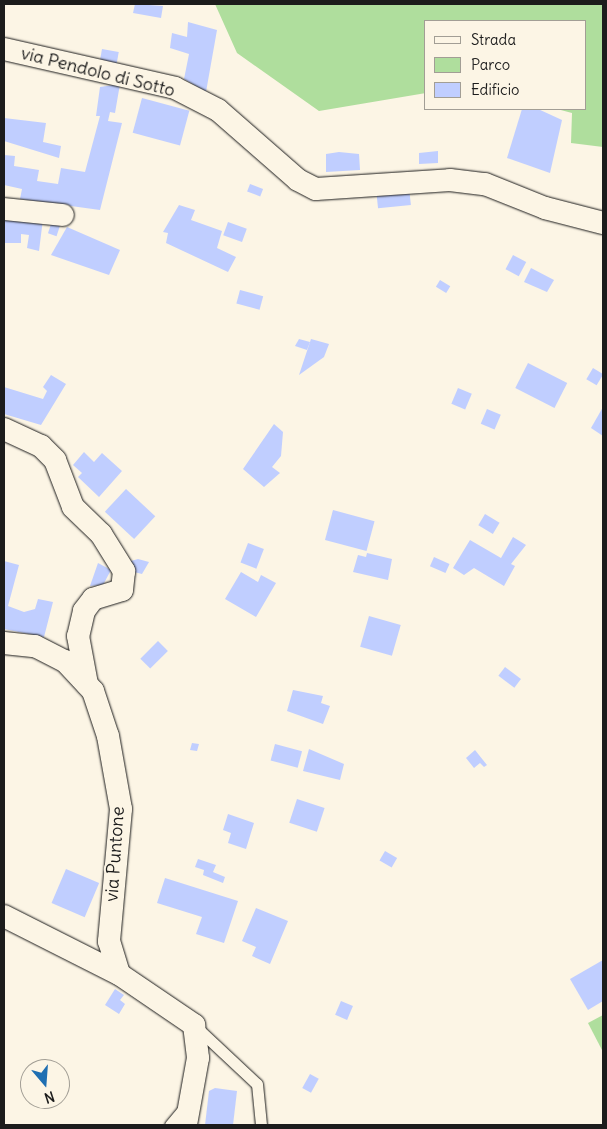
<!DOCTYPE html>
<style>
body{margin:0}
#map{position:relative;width:607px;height:1129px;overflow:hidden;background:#fcf5e5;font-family:Delius,sans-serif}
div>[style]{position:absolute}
.green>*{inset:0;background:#afde9d}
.building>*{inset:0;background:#c0ceff;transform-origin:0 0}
.roads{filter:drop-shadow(0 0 1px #1c1c1c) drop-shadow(0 0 1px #1c1c1c)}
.service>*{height:11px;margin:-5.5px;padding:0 5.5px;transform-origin:5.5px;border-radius:5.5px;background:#fcf5e5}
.minor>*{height:22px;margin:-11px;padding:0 11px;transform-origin:11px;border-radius:11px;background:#fcf5e5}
span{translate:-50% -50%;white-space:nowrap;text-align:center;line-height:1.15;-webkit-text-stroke:4px #fcf5e5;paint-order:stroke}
.street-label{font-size:18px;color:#1c1c1c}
.frame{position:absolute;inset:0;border:5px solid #1c1c1c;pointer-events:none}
.legend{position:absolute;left:424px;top:20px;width:162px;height:90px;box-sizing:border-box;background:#fcf5e5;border:1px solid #a29e95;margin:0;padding:6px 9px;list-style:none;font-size:15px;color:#1c1c1c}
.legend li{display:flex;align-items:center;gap:10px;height:25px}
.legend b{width:25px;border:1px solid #a29e95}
.north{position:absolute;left:20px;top:1059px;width:50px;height:50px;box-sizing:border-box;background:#fcf5e5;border:1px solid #a29e95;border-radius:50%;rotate:162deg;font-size:14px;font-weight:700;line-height:20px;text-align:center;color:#1c1c1c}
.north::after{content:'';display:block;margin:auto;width:18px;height:22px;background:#1f6fb2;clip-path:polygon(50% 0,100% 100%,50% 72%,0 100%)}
</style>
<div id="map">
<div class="green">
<i style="clip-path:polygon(215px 4px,603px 4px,603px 147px,571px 143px,572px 113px,557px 109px,586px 109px,586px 21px,426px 21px,426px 93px,319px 111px,237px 53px)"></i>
<i style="clip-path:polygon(603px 1015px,603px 1052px,588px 1023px)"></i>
</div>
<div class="building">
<i style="clip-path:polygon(135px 4px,163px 6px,161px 18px,133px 13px)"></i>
<i style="clip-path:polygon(188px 22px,217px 30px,206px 92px,184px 79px,189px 54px,170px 48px,172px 33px,187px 37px)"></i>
<i style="left:102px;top:49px;width:17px;height:12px;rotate:10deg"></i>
<i style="clip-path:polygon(120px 84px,115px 113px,110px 112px,108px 121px,122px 123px,100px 210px,20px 199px,22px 189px,4px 185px,4px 155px,15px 156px,14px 166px,39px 170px,37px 181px,58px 184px,61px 168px,85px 172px,100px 116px,96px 116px,100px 87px)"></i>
<i style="left:142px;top:98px;width:49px;height:36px;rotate:15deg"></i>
<i style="clip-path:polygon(522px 109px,538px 109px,562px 120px,550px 173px,507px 158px)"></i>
<i style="clip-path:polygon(4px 118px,46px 123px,43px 142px,61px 146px,59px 158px,4px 141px)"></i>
<i style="clip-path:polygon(438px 151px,438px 163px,419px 164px,419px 153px)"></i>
<i style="clip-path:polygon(339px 152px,359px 154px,360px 170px,326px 172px,326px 154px)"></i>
<i style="left:250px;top:184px;width:14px;height:8px;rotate:21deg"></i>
<i style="left:409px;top:187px;width:18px;height:33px;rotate:84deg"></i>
<i style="clip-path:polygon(179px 205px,195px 210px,191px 220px,222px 231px,217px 248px,236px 257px,228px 272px,166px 243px,168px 233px,163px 232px)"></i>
<i style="clip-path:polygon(4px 219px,43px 219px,39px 251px,27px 248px,29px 235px,21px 234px,21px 243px,4px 243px)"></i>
<i style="left:52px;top:221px;width:9px;height:13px;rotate:18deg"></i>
<i style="left:228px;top:222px;width:20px;height:14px;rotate:20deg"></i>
<i style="clip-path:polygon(67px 227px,120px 250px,109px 275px,51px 255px)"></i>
<i style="left:513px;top:255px;width:15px;height:16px;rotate:28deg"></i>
<i style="clip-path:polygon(531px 268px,554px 280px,547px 292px,524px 282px)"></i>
<i style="left:440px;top:280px;width:12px;height:8px;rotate:31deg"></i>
<i style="left:240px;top:290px;width:24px;height:14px;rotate:15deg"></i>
<i style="clip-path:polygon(299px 339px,310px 342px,307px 350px,295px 346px)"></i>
<i style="clip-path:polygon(311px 339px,329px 344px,324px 357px,299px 375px)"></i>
<i style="left:528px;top:363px;width:44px;height:28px;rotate:27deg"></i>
<i style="left:593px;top:368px;width:12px;height:13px;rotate:31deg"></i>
<i style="clip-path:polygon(51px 375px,66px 384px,41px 425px,4px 414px,4px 387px,43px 399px,47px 391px,43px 387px)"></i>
<i style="left:458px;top:388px;width:15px;height:17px;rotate:23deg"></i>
<i style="clip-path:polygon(603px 407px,603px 436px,591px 428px)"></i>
<i style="left:487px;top:409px;width:15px;height:16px;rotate:23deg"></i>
<i style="clip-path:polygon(274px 424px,283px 432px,281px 456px,272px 467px,280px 473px,264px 487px,243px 469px)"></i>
<i style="clip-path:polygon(84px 452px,94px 462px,102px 453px,122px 471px,99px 497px,78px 477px,82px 473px,73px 465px)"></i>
<i style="left:126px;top:489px;width:40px;height:31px;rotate:43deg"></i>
<i style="left:333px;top:510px;width:43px;height:31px;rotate:15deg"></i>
<i style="left:485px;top:514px;width:17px;height:13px;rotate:31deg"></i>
<i style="clip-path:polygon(513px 537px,526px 545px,511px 564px,515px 566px,504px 586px,474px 568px,464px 575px,453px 568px,470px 540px,501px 558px)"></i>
<i style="left:248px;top:543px;width:17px;height:21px;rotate:21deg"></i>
<i style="clip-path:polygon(367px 553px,392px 559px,388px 580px,353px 572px,358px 555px,366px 557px)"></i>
<i style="left:434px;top:557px;width:17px;height:10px;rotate:24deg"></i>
<i style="clip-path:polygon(138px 559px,149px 562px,142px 574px,130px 571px,131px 561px)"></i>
<i style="clip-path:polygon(4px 561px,19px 565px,8px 606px,24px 612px,35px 609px,38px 599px,53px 602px,44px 637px,4px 629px)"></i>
<i style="clip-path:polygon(98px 563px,111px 570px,103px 585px,90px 586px)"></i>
<i style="clip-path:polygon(241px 572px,258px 582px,261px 575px,276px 583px,256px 617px,225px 599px)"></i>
<i style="left:369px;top:616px;width:33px;height:32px;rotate:16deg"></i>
<i style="left:158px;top:641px;width:14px;height:25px;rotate:45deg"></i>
<i style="left:505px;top:667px;width:20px;height:11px;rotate:37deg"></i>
<i style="clip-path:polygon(293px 690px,323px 696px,321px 703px,330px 706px,323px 724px,287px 711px)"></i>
<i style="clip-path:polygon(192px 743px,199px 744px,197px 751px,190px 750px)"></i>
<i style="left:275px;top:744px;width:28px;height:17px;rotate:15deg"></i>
<i style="clip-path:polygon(309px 749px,344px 764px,340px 780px,303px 771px)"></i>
<i style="clip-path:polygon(475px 750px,487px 765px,484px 767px,480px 763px,474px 768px,466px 758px)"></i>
<i style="left:297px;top:799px;width:29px;height:25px;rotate:18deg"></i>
<i style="clip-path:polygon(228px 814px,254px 823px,246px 849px,228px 843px,231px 833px,223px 830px)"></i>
<i style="left:385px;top:851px;width:14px;height:11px;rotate:30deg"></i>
<i style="clip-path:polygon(198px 859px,216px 865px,213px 872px,225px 877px,223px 883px,203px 875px,204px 870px,195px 867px)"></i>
<i style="left:66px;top:869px;width:36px;height:37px;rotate:23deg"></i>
<i style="clip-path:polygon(165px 878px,238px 901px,224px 943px,196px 934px,202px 917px,157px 903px)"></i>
<i style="clip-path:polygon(256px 908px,288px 921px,270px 964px,252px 956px,256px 947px,242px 941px)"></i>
<i style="clip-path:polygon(603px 960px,603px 1001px,588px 1010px,570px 979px)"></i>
<i style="clip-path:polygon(115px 989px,124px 995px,120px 1000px,125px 1004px,119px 1014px,105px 1005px)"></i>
<i style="left:341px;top:1001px;width:13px;height:15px;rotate:23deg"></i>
<i style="left:310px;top:1074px;width:10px;height:16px;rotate:29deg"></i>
<i style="clip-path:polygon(215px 1088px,237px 1091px,233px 1125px,205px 1125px,209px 1091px)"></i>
</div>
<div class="roads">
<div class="service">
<i style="left:196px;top:1027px;width:83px;rotate:43.1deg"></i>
<i style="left:257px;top:1084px;width:41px;rotate:84.4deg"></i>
<i style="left:170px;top:1125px;width:23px;rotate:-50deg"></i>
</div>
<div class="minor">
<i style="left:4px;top:49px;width:175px;rotate:12.8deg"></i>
<i style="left:175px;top:88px;width:48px;rotate:27.1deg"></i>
<i style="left:218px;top:110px;width:106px;rotate:41.2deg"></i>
<i style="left:298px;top:180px;width:20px;rotate:27deg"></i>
<i style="left:316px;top:189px;width:134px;rotate:-3.8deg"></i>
<i style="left:450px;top:180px;width:35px;rotate:7deg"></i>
<i style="left:485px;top:184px;width:65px;rotate:21.8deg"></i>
<i style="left:545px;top:208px;width:60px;rotate:14.5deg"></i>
<i style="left:4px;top:209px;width:59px;rotate:5.8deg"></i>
<i style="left:4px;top:429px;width:41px;rotate:24.7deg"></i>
<i style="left:41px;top:446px;width:20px;rotate:45deg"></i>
<i style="left:55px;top:460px;width:50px;rotate:69deg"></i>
<i style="left:73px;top:507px;width:39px;rotate:44deg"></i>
<i style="left:101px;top:534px;width:44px;rotate:58.1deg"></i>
<i style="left:124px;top:571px;width:19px;rotate:96deg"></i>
<i style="left:122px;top:590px;width:30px;rotate:163deg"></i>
<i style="left:93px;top:599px;width:15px;rotate:127deg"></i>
<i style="left:84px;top:611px;width:26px;rotate:103deg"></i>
<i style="left:78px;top:636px;width:49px;rotate:79.4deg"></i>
<i style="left:4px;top:643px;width:31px;rotate:6deg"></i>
<i style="left:35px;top:646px;width:34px;rotate:27deg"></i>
<i style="left:65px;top:661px;width:41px;rotate:47deg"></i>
<i style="left:93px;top:691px;width:47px;rotate:71.6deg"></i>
<i style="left:108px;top:736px;width:74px;rotate:79.9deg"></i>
<i style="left:121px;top:809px;width:133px;rotate:95.2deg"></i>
<i style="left:109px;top:941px;width:34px;rotate:73deg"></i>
<i style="left:119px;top:974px;width:91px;rotate:34.2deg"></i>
<i style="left:194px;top:1025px;width:33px;rotate:83deg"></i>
<i style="left:198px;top:1058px;width:68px;rotate:100.2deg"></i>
<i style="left:4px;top:916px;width:129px;rotate:26.8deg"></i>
</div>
</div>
<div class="street-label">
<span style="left:98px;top:72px;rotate:14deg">via Pendolo di Sotto</span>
<span style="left:115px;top:854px;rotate:-86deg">via Puntone</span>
</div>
<div class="frame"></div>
<ul class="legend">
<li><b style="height:6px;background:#fcf5e5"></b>Strada</li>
<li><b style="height:14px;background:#afde9d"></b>Parco</li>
<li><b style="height:14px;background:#c0ceff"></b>Edificio</li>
</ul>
<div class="north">N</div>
</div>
